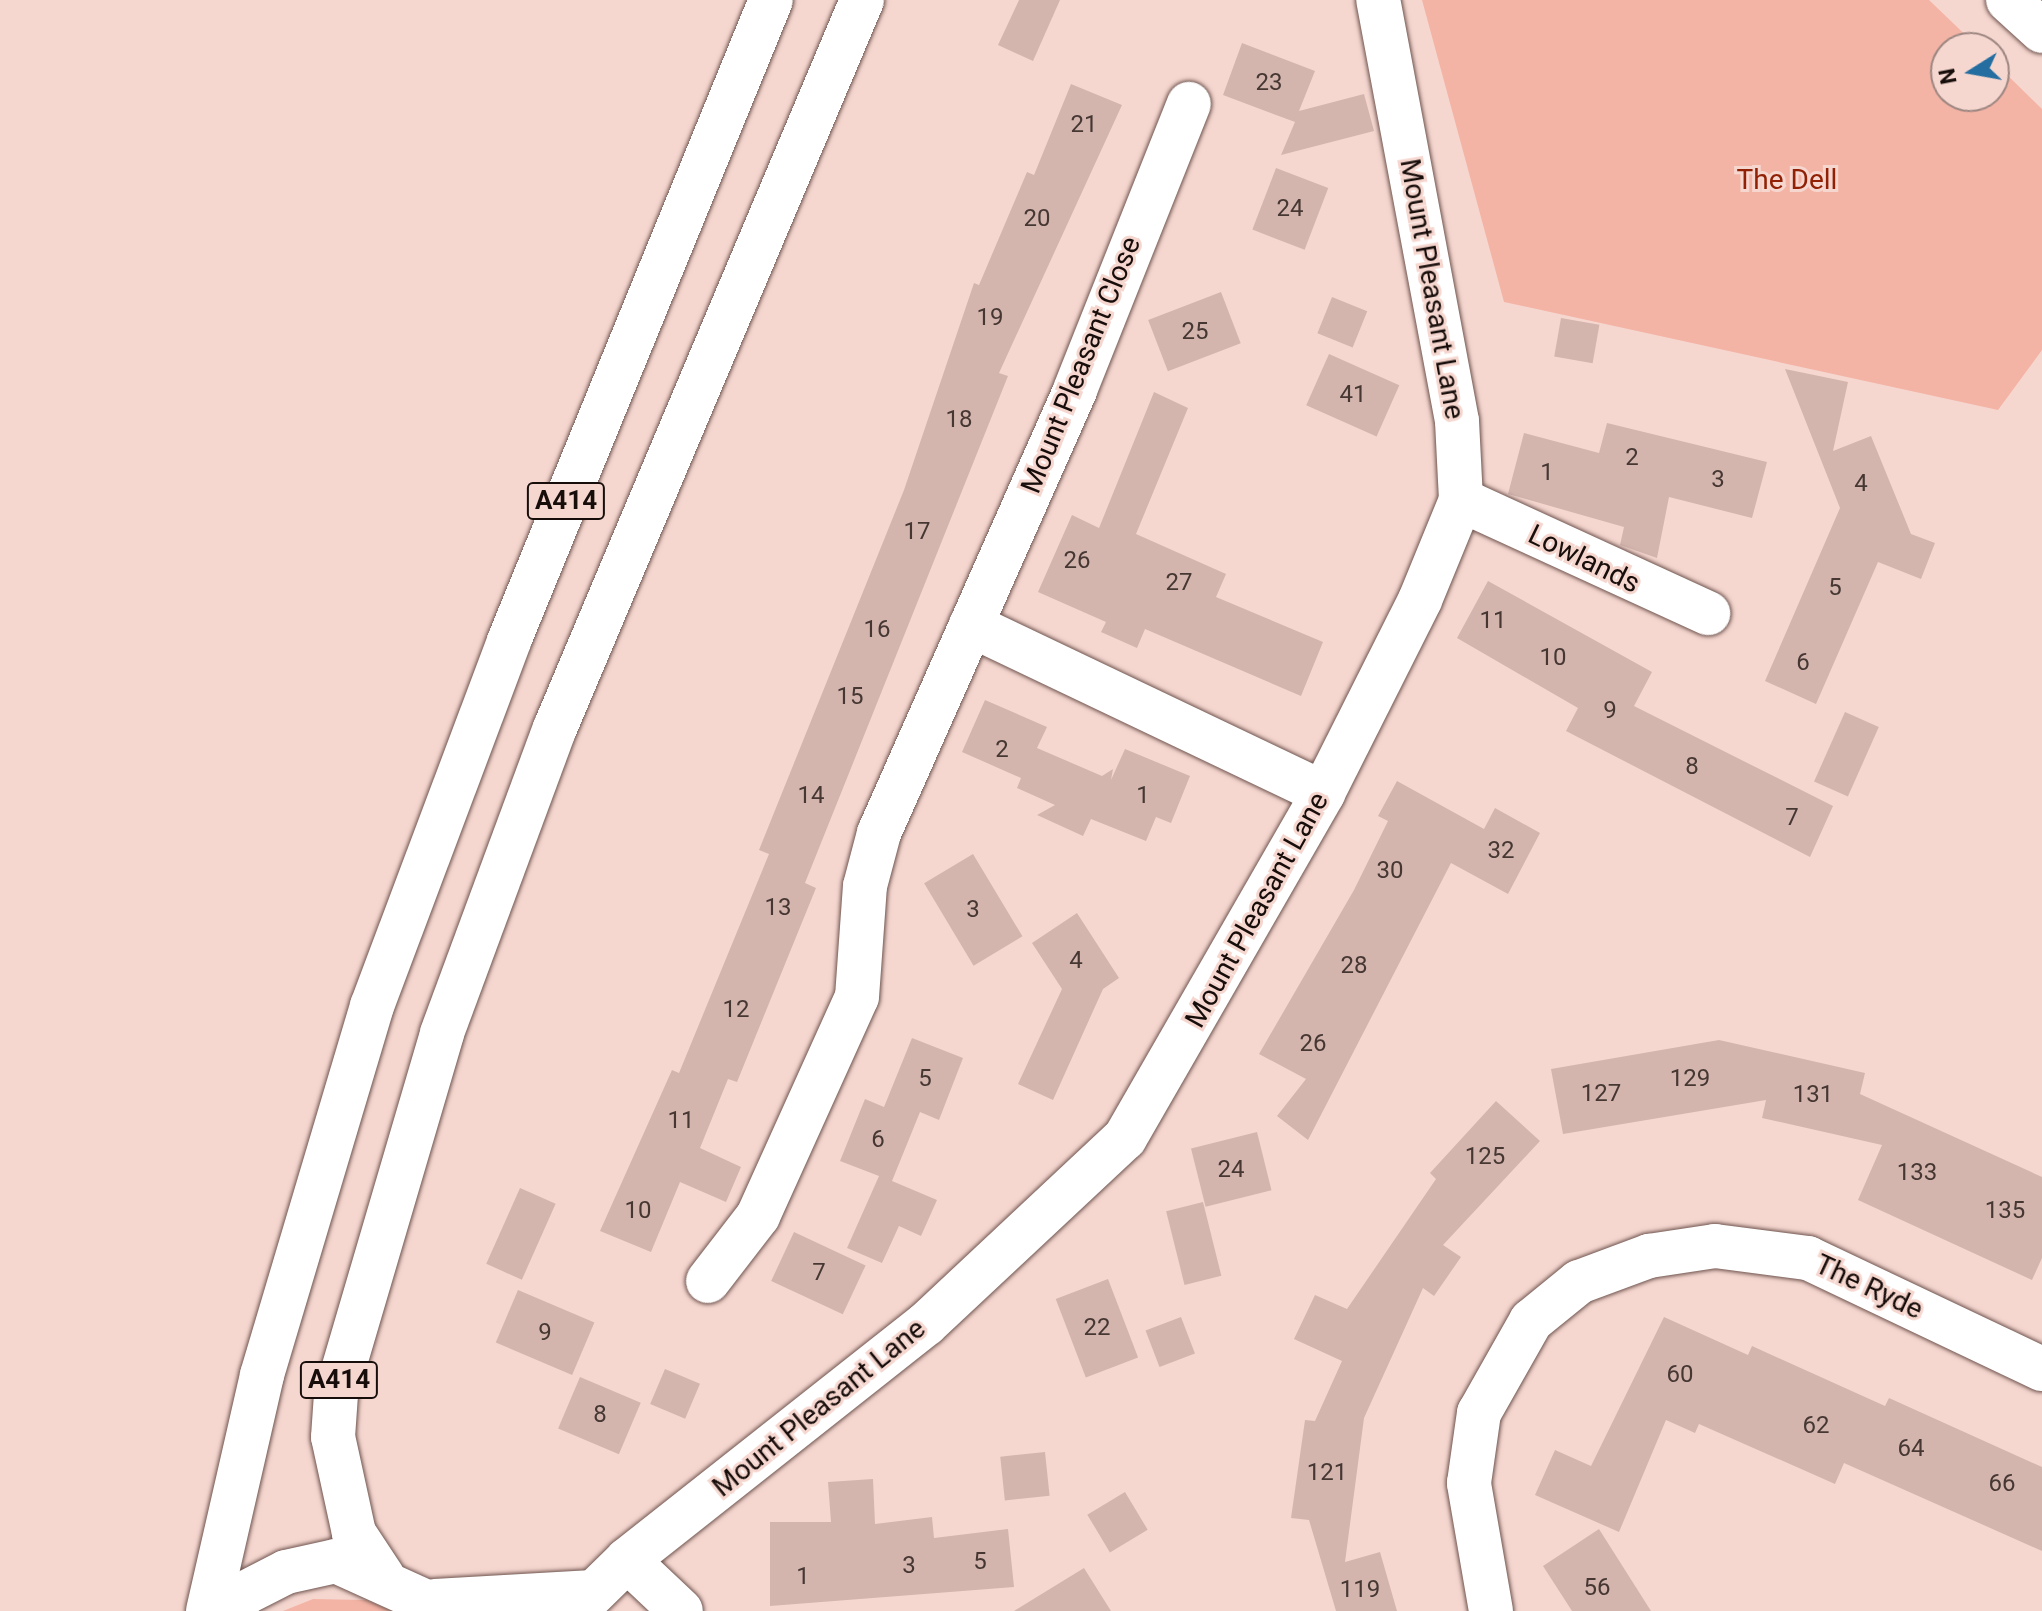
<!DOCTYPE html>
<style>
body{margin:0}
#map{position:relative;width:2042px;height:1611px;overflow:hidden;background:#f6d7d0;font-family:Roboto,sans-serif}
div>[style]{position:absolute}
.green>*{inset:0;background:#f4b4a5}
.building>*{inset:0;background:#d3b5ae;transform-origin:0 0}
.roads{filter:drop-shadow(0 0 2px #6e544e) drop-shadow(0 0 2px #6e544e)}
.minor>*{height:44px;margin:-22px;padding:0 22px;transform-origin:22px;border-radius:22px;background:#fff}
.highway>*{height:44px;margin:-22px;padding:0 22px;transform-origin:22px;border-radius:22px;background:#fff}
span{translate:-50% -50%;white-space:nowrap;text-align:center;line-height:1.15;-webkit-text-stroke:6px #f6d7d0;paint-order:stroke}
.number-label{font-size:24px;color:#463733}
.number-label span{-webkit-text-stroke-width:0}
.shield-label span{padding:2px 6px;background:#f6d7d0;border:2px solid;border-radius:6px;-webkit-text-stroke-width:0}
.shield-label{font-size:26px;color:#170d0a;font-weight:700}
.park-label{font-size:28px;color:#912004}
.street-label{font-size:28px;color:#170d0a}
.north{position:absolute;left:1930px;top:32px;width:80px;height:80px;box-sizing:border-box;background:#f6d7d0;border:2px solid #9d8681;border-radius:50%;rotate:259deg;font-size:22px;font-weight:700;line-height:32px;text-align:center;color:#170d0a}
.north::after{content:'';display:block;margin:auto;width:28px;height:36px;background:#236da0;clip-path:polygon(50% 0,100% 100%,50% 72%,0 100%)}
</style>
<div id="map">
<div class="green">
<i style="clip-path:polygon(1422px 0,1929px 0,1979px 48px,1946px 48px,1946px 96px,1994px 96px,1994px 62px,2042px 109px,2042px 350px,1998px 410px,1504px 302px)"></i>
<i style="clip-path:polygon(313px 1599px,366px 1600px,392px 1611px,283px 1611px)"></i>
</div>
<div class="building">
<i style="clip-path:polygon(1019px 0,1060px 0,1033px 61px,998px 45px)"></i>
<i style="clip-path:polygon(1242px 43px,1315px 71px,1299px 111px,1364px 94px,1374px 131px,1281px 155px,1295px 122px,1223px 95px)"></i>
<i style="clip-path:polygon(1071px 84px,1122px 105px,999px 373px,1008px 376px,805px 883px,816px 888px,737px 1082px,728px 1079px,700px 1148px,741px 1167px,726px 1202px,680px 1182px,651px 1252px,600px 1231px,672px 1070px,679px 1073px,769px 854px,759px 850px,904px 490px,974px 283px,979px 285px,1027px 172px,1034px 175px)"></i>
<i style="left:1276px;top:168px;width:56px;height:66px;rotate:21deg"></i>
<i style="left:1221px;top:292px;width:55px;height:78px;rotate:69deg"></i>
<i style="left:1332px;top:297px;width:38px;height:39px;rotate:22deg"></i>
<i style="left:1561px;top:318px;width:39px;height:39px;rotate:10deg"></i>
<i style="left:1329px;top:354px;width:77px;height:56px;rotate:24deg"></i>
<i style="clip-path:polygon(1785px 369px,1848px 382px,1833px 451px,1871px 436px,1911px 534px,1935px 543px,1921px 579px,1878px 562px,1816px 704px,1765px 681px,1840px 508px)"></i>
<i style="clip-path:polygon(1154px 392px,1188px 408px,1136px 534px,1226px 574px,1216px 597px,1323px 642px,1301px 696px,1145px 629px,1137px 648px,1101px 632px,1106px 622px,1038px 592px,1072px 515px,1099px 528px)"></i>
<i style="clip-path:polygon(1607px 423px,1767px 462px,1752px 518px,1669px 497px,1657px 558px,1620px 545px,1624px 527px,1508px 494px,1524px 433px,1599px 453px)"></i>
<i style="clip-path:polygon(1488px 581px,1652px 672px,1634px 706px,1833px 806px,1810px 857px,1566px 731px,1578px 708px,1457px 638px)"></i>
<i style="clip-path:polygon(985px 700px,1047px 727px,1037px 748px,1102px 776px,1113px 769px,1111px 780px,1125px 749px,1190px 776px,1171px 823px,1156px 817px,1146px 841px,1091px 819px,1083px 836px,1037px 815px,1055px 805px,1017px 788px,1021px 778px,962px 752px)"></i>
<i style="left:1845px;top:712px;width:37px;height:76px;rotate:24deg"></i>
<i style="clip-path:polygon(1397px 781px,1484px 829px,1495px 808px,1540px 833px,1508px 894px,1451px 863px,1308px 1140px,1277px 1116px,1306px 1079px,1259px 1054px,1354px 890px,1388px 821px,1378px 816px)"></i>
<i style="left:973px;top:854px;width:96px;height:57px;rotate:59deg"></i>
<i style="clip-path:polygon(1077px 913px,1119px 978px,1103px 989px,1053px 1100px,1018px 1084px,1062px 989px,1032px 943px)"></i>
<i style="clip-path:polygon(912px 1038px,963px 1058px,939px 1120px,920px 1112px,892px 1181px,937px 1200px,921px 1236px,899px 1226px,882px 1263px,847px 1248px,879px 1176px,840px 1161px,865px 1099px,884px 1107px)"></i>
<i style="clip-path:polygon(1719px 1040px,1865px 1073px,1860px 1094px,2042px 1177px,2042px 1258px,2032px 1280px,1858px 1200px,1882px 1145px,1762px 1118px,1766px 1100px,1563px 1134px,1551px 1069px)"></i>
<i style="clip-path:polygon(1496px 1101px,1540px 1141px,1443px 1245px,1461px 1257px,1434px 1296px,1423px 1288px,1364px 1418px,1345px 1562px,1380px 1552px,1397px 1611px,1336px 1611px,1309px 1520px,1291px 1518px,1305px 1420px,1315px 1421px,1342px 1361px,1294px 1339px,1315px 1295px,1347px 1309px,1436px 1179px,1430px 1173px)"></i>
<i style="left:1257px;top:1132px;width:60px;height:68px;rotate:76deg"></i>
<i style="left:520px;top:1188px;width:39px;height:83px;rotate:24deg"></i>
<i style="left:1203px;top:1202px;width:76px;height:38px;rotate:76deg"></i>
<i style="left:794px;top:1232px;width:79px;height:54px;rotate:25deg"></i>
<i style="left:1108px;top:1279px;width:84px;height:56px;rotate:69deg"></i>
<i style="left:518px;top:1290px;width:83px;height:57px;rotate:23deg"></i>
<i style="left:1181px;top:1317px;width:39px;height:38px;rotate:69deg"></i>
<i style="clip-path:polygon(1664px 1317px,1748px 1355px,1752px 1346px,1885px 1406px,1889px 1398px,2042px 1467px,2042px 1551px,1844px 1463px,1835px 1484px,1699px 1424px,1695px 1433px,1666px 1420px,1619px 1532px,1535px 1495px,1555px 1450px,1591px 1466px)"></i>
<i style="left:665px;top:1369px;width:38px;height:38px;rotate:23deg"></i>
<i style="left:580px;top:1377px;width:66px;height:56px;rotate:23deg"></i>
<i style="left:1045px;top:1452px;width:44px;height:45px;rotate:84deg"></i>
<i style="clip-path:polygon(873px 1479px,875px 1524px,932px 1517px,934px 1538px,1008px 1529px,1014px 1587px,770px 1606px,770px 1522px,831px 1522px,828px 1482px)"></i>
<i style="left:1125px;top:1492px;width:44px;height:44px;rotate:59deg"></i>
<i style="clip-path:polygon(1599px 1529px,1651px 1611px,1572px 1611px,1543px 1566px)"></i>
<i style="clip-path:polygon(1084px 1568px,1111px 1611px,1014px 1611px)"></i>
</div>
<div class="roads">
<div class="minor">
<i style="left:2008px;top:0;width:46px;rotate:42.4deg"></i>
<i style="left:1461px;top:500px;width:272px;rotate:24.6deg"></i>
<i style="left:971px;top:625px;width:390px;rotate:25.5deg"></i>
<i style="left:708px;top:1281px;width:82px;rotate:-52.4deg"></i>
<i style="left:758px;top:1216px;width:240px;rotate:-65.7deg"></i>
<i style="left:857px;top:997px;width:111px;rotate:-85.9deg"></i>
<i style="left:865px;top:886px;width:55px;rotate:-75.2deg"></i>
<i style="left:879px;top:833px;width:484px;rotate:-66.1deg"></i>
<i style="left:1075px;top:390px;width:308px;rotate:-68.3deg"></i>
<i style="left:627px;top:1560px;width:74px;rotate:43.4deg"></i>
<i style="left:435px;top:1601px;width:154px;rotate:-3.3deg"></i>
<i style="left:575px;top:1611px;width:73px;rotate:-44.4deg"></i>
<i style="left:627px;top:1560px;width:381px;rotate:-38.3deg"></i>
<i style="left:926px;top:1324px;width:272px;rotate:-43.1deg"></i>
<i style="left:1125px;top:1138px;width:398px;rotate:-60.1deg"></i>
<i style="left:1323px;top:793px;width:216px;rotate:-63.3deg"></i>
<i style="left:1420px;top:600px;width:108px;rotate:-67.7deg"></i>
<i style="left:1461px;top:500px;width:79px;rotate:-92.9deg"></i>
<i style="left:1457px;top:421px;width:428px;rotate:-100.6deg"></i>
<i style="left:1491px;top:1611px;width:130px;rotate:-99.8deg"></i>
<i style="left:1469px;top:1483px;width:71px;rotate:-81.9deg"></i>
<i style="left:1479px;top:1413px;width:106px;rotate:-60.5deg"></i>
<i style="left:1531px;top:1321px;width:62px;rotate:-39.1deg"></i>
<i style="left:1579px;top:1282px;width:75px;rotate:-20.4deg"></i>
<i style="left:1649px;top:1256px;width:67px;rotate:-8.6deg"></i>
<i style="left:1715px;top:1246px;width:94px;rotate:7.4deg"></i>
<i style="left:1808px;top:1258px;width:259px;rotate:25.4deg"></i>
</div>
<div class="highway">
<i style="left:383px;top:1577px;width:53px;rotate:-123.4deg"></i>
<i style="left:354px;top:1533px;width:98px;rotate:-102.3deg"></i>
<i style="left:333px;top:1437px;width:43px;rotate:-86deg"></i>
<i style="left:336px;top:1394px;width:376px;rotate:-73.6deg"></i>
<i style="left:442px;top:1033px;width:325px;rotate:-69.7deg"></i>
<i style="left:555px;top:728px;width:790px;rotate:-67.13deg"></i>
<i style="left:208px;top:1611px;width:242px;rotate:-77.1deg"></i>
<i style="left:262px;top:1375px;width:385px;rotate:-73.4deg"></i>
<i style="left:372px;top:1006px;width:390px;rotate:-69.4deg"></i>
<i style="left:509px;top:641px;width:692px;rotate:-67.77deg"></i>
<i style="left:232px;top:1611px;width:20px;rotate:-57deg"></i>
<i style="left:243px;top:1594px;width:48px;rotate:-27.1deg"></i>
<i style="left:286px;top:1572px;width:51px;rotate:-12.4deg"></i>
<i style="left:336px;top:1561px;width:121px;rotate:24.4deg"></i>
</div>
</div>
<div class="number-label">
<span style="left:1269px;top:83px">23</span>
<span style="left:1084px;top:125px">21</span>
<span style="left:1290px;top:209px">24</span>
<span style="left:1037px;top:219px">20</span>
<span style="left:990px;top:318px">19</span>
<span style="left:1195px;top:332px">25</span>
<span style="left:1353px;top:395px">41</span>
<span style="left:959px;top:420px">18</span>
<span style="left:1632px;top:458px">2</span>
<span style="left:1547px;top:473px">1</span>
<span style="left:1718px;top:480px">3</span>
<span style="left:1861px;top:484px">4</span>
<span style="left:917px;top:532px">17</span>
<span style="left:1077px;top:561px">26</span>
<span style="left:1179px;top:583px">27</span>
<span style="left:1835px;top:588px">5</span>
<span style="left:1493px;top:621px">11</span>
<span style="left:877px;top:630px">16</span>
<span style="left:1553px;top:658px">10</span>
<span style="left:1803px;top:663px">6</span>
<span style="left:850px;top:697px">15</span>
<span style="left:1610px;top:711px">9</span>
<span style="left:1002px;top:750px">2</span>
<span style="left:1692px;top:767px">8</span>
<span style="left:811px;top:796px">14</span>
<span style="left:1143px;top:796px">1</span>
<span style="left:1792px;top:818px">7</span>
<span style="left:1501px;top:851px">32</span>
<span style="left:1390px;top:871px">30</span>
<span style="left:778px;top:908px">13</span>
<span style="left:973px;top:910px">3</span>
<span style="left:1076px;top:961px">4</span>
<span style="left:1354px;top:966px">28</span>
<span style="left:736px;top:1010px">12</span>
<span style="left:1313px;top:1044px">26</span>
<span style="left:925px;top:1079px">5</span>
<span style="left:1690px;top:1079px">129</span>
<span style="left:1601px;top:1094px">127</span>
<span style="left:1813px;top:1095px">131</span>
<span style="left:681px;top:1121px">11</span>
<span style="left:878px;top:1140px">6</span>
<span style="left:1485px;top:1157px">125</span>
<span style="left:1231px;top:1170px">24</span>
<span style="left:1917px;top:1173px">133</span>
<span style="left:638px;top:1211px">10</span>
<span style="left:2005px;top:1211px">135</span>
<span style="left:819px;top:1273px">7</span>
<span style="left:1097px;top:1328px">22</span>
<span style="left:545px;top:1333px">9</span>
<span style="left:1680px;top:1375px">60</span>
<span style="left:600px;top:1415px">8</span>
<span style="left:1816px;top:1426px">62</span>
<span style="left:1911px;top:1449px">64</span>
<span style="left:1327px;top:1473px">121</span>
<span style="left:2002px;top:1484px">66</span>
<span style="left:980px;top:1562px">5</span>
<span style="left:909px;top:1566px">3</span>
<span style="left:803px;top:1577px">1</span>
<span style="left:1597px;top:1588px">56</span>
<span style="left:1360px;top:1590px">119</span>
</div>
<div class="shield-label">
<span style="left:566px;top:501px">A414</span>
<span style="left:339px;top:1380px">A414</span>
</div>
<div class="park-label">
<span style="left:1787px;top:180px">The Dell</span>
</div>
<div class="street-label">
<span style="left:1432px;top:289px;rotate:80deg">Mount Pleasant Lane</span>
<span style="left:1081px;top:365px;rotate:-68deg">Mount Pleasant Close</span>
<span style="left:1584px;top:559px;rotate:26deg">Lowlands</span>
<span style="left:1257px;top:910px;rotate:-61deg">Mount Pleasant Lane</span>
<span style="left:1869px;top:1287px;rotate:25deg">The Ryde</span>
<span style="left:819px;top:1408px;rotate:-39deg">Mount Pleasant Lane</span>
</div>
<div class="north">N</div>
</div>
